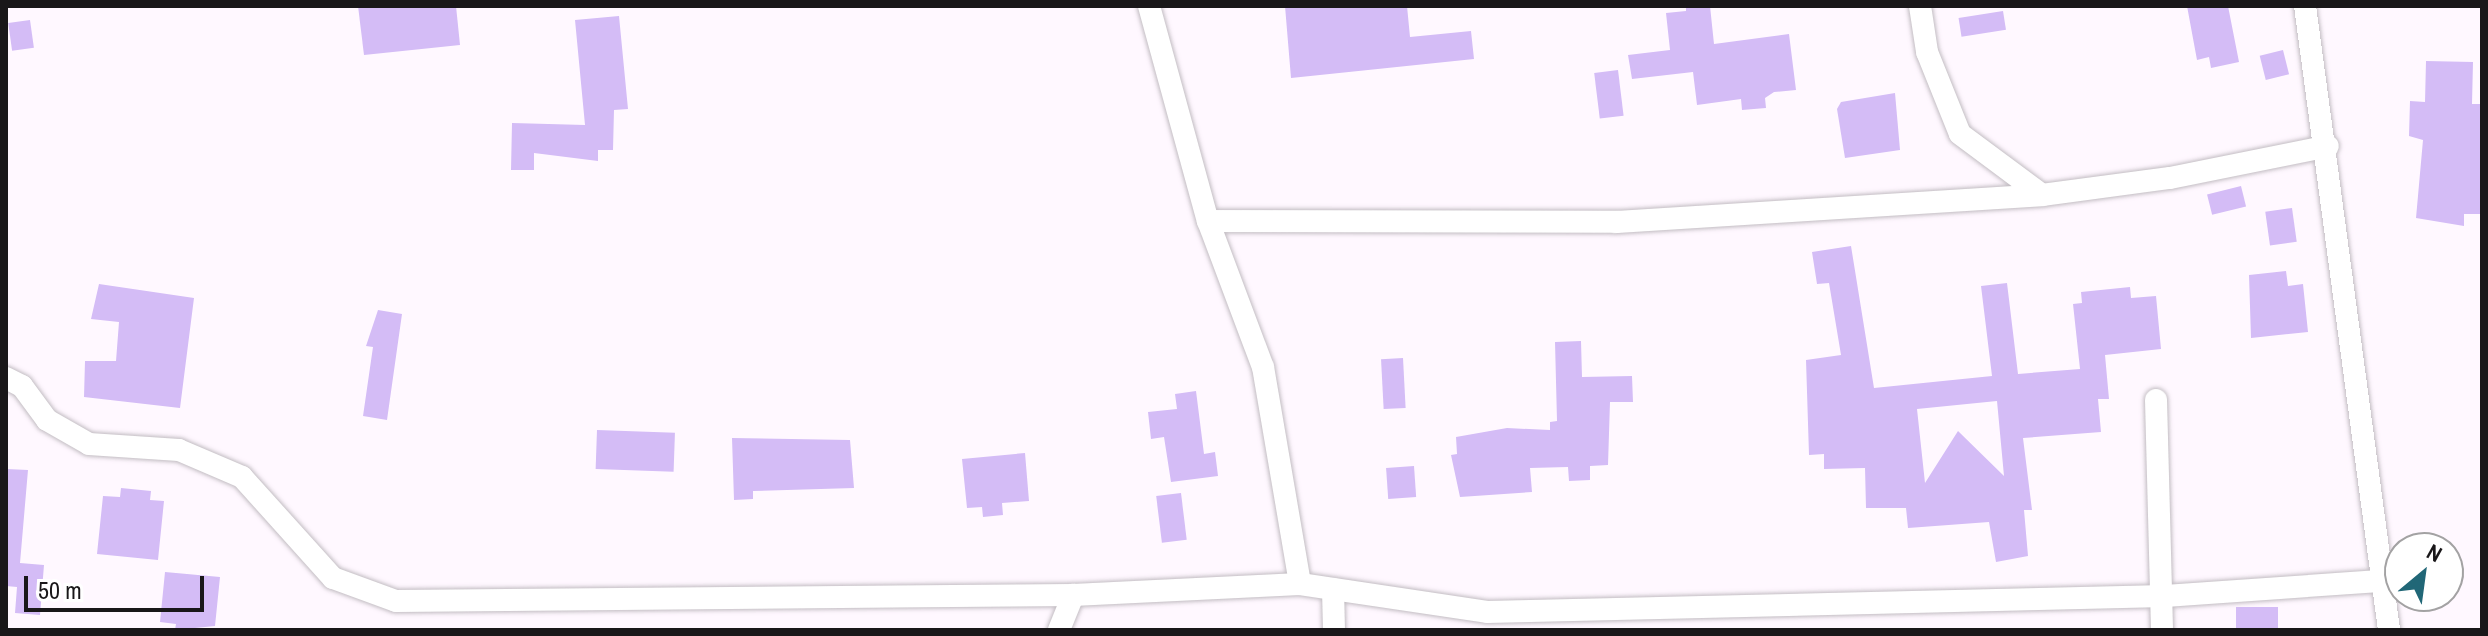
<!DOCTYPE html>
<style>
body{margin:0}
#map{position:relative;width:2488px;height:636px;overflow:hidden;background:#fff8ff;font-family:"Archivo Narrow",sans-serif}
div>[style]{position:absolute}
.building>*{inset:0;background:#d4bcf6;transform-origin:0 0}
.roads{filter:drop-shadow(0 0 2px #c3bdc3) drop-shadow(0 0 2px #c3bdc3)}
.minor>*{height:22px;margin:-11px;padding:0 11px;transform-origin:11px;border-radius:11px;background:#fff}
span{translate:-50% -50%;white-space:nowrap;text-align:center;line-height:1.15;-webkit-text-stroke:6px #fff;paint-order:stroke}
.frame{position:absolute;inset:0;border:8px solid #191719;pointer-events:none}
.north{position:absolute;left:2384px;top:532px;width:80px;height:80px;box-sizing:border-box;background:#fff;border:2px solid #a3a2a3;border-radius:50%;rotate:29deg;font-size:22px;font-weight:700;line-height:32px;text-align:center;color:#191719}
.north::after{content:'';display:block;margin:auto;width:28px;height:36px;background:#216777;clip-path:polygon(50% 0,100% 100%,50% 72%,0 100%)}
.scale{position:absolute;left:24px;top:576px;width:180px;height:36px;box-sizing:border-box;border:4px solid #191719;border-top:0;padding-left:10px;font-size:24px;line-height:28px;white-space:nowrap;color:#191719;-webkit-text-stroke:6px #fff;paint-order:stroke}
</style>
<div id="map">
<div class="building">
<i style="clip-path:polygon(358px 6px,456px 6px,460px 45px,364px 55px)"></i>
<i style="clip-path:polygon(1285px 6px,1407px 6px,1410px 37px,1471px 31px,1474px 59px,1291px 78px)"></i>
<i style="clip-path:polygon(1686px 6px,1710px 6px,1714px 44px,1789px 34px,1796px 90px,1774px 92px,1765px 98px,1766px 108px,1742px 110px,1741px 99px,1697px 105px,1693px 72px,1632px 79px,1628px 55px,1670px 50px,1666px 13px,1686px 11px)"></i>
<i style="clip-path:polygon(2187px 6px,2228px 6px,2239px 62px,2211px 68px,2209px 57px,2197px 60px)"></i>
<i style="left:2003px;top:11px;width:19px;height:45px;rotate:81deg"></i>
<i style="clip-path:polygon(619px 16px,628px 109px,614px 110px,613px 150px,598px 150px,598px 161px,534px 153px,534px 170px,511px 170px,512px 123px,585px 125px,575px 20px)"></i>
<i style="left:30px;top:20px;width:28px;height:22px;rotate:82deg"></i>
<i style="left:2283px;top:50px;width:25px;height:24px;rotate:76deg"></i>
<i style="clip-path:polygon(2426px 61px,2473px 62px,2472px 104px,2482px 104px,2482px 188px,2480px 214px,2464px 214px,2464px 226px,2416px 218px,2423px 140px,2409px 136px,2410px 101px,2425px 102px)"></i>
<i style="left:1618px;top:70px;width:46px;height:24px;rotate:83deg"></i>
<i style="clip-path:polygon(1895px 93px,1900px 150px,1845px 158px,1837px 109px,1841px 102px)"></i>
<i style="left:2241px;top:186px;width:21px;height:35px;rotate:76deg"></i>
<i style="left:2292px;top:208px;width:34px;height:27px;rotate:82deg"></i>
<i style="clip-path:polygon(evenodd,1851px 246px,1874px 388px,1992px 376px,1981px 286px,2007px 283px,2018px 374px,2080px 369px,2073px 304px,2082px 303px,2081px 292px,2130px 287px,2131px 298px,2156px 296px,2161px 349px,2105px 355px,2109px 399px,2098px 399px,2101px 432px,2023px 438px,2032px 510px,2024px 510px,2028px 556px,1996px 562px,1989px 522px,1908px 528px,1906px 508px,1866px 508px,1865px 468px,1824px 469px,1824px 454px,1809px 455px,1806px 360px,1841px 355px,1829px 283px,1817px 284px,1812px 252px,1851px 246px,1997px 401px,2004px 476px,1958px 431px,1925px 483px,1917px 409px,1997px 401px)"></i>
<i style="clip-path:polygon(2286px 271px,2288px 286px,2303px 284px,2308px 332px,2251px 338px,2249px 275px)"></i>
<i style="clip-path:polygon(99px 284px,194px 298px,180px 408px,84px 397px,85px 361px,116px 361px,119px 322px,91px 319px)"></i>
<i style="clip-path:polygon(378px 310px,402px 314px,387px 420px,363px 416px,373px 347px,366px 346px)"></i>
<i style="clip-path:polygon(1581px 341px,1582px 377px,1632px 376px,1633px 402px,1610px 402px,1608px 465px,1590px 466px,1590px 480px,1569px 481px,1568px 467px,1530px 468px,1532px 492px,1460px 497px,1451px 455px,1457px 454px,1456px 437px,1507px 428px,1550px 430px,1550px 422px,1557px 421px,1555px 342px)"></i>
<i style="left:1403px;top:358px;width:50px;height:22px;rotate:87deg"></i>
<i style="clip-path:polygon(1196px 391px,1204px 454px,1215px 452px,1218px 476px,1171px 482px,1164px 437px,1151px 439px,1148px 412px,1177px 409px,1175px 394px)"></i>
<i style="left:597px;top:430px;width:78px;height:39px;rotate:2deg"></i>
<i style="clip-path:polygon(732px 438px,850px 440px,854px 488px,753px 491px,753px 499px,734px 500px)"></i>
<i style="clip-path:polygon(1025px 453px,1029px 501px,1002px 503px,1003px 515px,983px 517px,982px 507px,967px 508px,962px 459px)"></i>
<i style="left:1414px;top:466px;width:31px;height:28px;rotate:86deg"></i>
<i style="clip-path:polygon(6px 469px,28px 470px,20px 563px,44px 565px,40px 615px,15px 613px,17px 587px,6px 586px)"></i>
<i style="clip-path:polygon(121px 488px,151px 491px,150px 500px,164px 501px,158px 560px,97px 554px,103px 496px,120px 497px)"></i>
<i style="left:1181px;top:493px;width:47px;height:25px;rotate:83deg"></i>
<i style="clip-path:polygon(165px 572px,220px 577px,215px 626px,175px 630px,176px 624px,160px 622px)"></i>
<i style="left:2236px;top:607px;width:42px;height:23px"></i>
</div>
<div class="roads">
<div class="minor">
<i style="left:1149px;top:6px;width:223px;rotate:74.7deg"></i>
<i style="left:1208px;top:221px;width:156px;rotate:69.4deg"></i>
<i style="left:1263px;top:367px;width:220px;rotate:80.3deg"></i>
<i style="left:1920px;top:6px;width:47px;rotate:81.3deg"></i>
<i style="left:1927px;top:52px;width:88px;rotate:68.1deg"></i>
<i style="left:1960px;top:134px;width:102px;rotate:36.6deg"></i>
<i style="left:2042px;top:195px;width:129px;rotate:-7.6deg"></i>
<i style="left:2170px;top:178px;width:161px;rotate:-11.4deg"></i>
<i style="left:2305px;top:6px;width:630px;rotate:82.33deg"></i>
<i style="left:1208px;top:221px;width:408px;rotate:0.1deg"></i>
<i style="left:1616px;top:222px;width:427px;rotate:-3.6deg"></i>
<i style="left:6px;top:378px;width:18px;rotate:27deg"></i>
<i style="left:22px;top:386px;width:42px;rotate:53.7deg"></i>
<i style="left:47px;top:420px;width:48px;rotate:29.7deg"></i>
<i style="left:89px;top:444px;width:90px;rotate:3.8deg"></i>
<i style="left:179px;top:450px;width:69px;rotate:23.2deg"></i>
<i style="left:242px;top:477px;width:136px;rotate:48deg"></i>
<i style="left:333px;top:578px;width:67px;rotate:20.1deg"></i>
<i style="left:396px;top:601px;width:677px;rotate:-0.51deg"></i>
<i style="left:1073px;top:595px;width:227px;rotate:-2.8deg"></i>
<i style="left:1300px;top:584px;width:189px;rotate:8.5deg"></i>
<i style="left:1487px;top:612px;width:678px;rotate:-1.35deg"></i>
<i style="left:2165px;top:596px;width:215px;rotate:-4deg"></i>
<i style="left:2156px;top:400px;width:230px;rotate:88.5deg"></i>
<i style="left:1333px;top:589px;width:41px;rotate:88.6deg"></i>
<i style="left:1059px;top:630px;width:38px;rotate:-68deg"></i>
</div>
</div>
<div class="frame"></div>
<div class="north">N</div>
<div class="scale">50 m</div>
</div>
